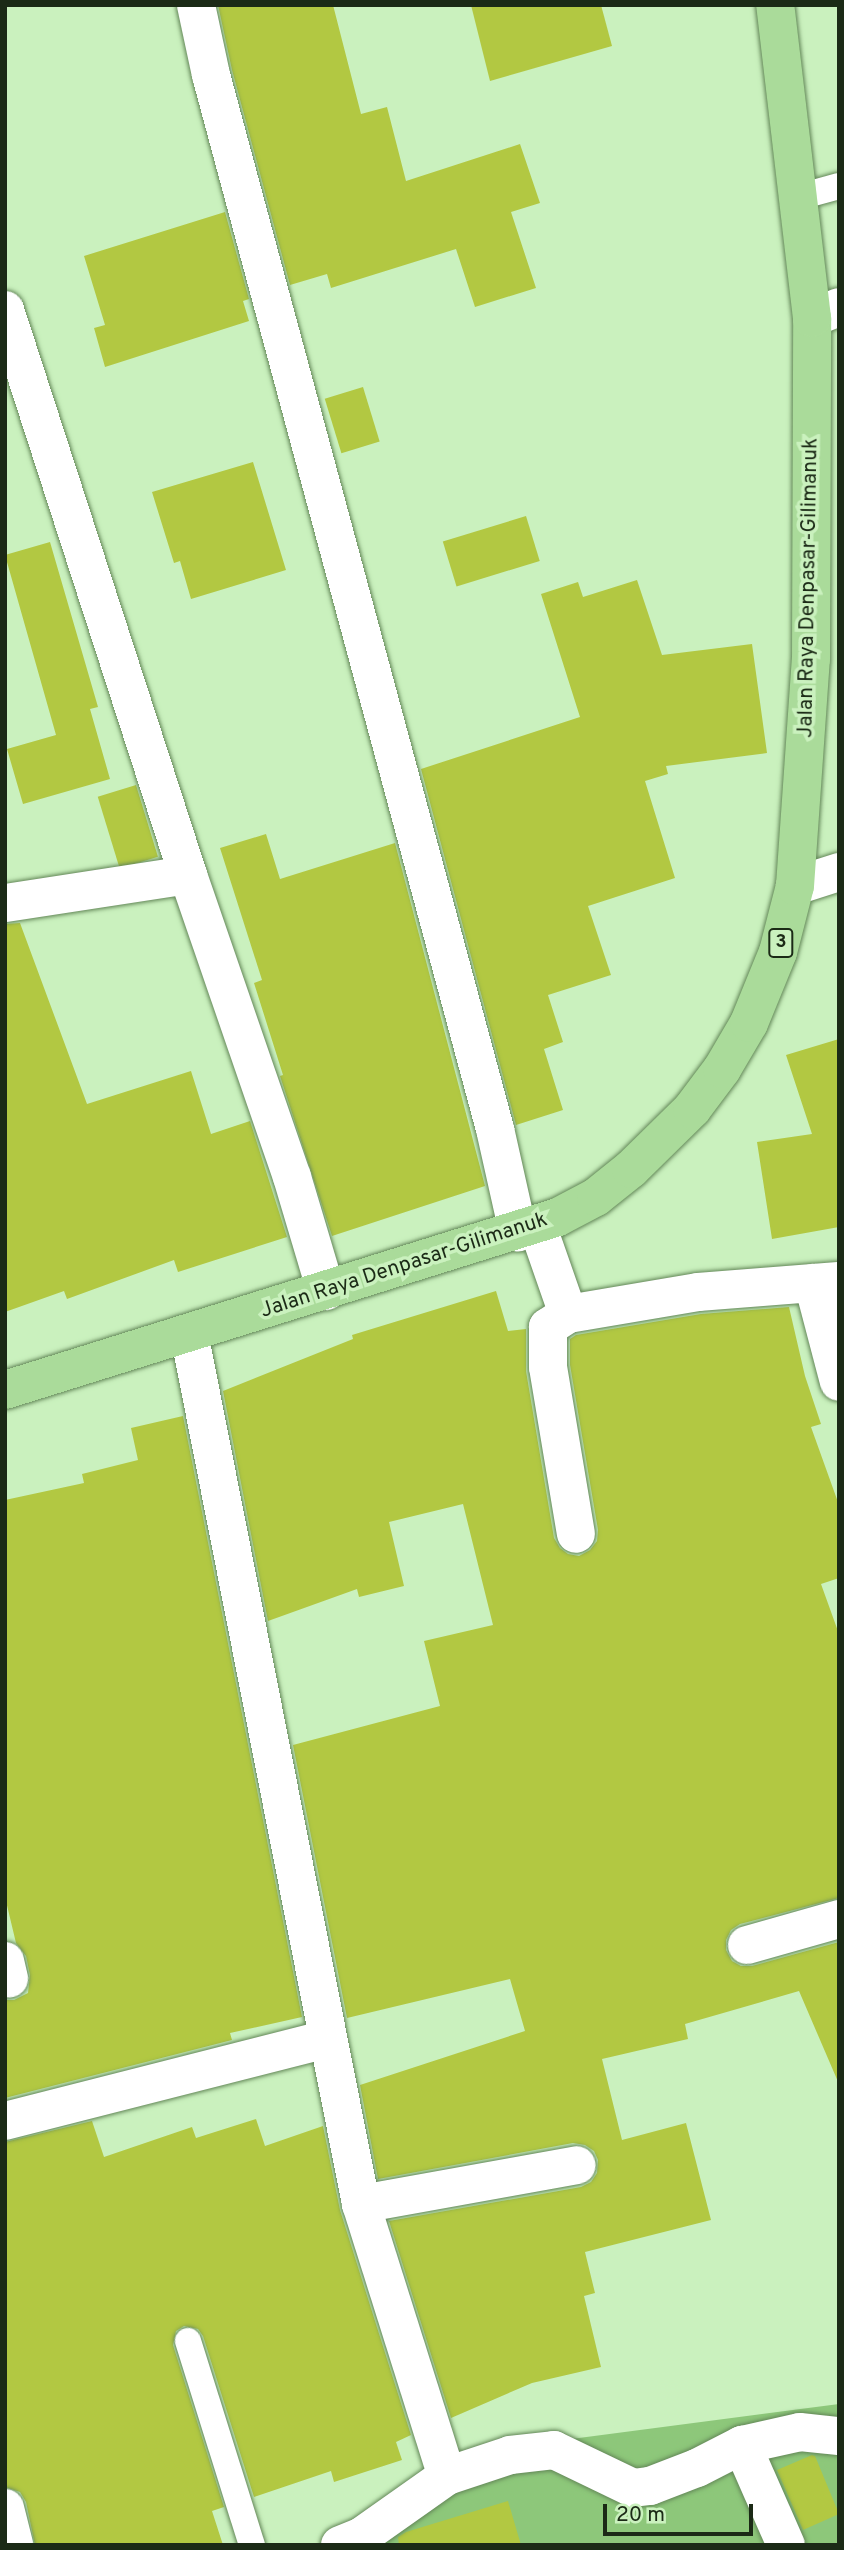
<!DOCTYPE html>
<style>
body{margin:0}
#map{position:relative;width:844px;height:2550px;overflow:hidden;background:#caf1be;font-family:Overpass,sans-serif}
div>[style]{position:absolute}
.green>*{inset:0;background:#8dc77a}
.building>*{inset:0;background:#b2c842;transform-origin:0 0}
.roads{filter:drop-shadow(0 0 2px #638758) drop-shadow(0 0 2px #638758)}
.lane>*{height:26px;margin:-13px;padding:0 13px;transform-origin:13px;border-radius:13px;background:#fff}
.street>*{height:38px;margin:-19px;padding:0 19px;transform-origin:19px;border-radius:19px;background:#fff}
.secondary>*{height:38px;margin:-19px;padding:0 19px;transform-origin:19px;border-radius:19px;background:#fff}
.highway>*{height:38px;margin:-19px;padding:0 19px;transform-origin:19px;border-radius:19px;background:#aadb9a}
span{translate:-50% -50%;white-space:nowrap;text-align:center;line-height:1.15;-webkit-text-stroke:7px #caf1be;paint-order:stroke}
.shield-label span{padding:2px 5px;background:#caf1be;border:2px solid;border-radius:5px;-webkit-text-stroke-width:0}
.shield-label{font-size:19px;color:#1b2a16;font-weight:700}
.street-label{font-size:21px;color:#1b2a16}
.frame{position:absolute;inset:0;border:7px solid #1b2a16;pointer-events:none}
.scale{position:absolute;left:603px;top:2504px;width:150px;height:32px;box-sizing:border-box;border:4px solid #1b2a16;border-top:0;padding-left:9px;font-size:21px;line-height:24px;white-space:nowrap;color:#1b2a16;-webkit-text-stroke:5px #caf1be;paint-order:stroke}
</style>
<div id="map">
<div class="green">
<i style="clip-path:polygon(839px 2404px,839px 2545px,340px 2545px,556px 2441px)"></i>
</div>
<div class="building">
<i style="clip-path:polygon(218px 5px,333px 5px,361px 114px,387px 107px,406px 181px,520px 144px,540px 203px,511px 212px,536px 288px,475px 307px,456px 249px,331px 288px,327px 274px,290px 285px,232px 70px)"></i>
<i style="clip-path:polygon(471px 5px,601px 5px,612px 46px,490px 81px)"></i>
<i style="clip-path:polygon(225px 212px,249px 299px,243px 301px,249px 321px,105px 367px,94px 328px,105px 325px,84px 256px)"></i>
<i style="left:363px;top:387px;width:57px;height:40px;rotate:73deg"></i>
<i style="clip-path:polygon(253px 462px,286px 570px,191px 599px,180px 561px,174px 563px,152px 492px)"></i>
<i style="left:526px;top:516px;width:47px;height:87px;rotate:73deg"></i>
<i style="clip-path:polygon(50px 542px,98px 707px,90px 709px,110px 779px,23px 804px,7px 749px,56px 735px,5px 555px)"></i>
<i style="clip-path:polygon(637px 580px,662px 655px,752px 644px,767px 753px,666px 766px,668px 774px,645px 781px,675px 878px,588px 906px,611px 975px,548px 995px,563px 1042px,544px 1049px,563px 1110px,516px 1125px,421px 769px,580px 717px,541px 594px,578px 582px,583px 597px)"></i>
<i style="left:136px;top:785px;width:75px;height:40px;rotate:73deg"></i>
<i style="clip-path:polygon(266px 834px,280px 879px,395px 843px,485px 1186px,332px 1236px,280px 1076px,283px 1075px,254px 983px,262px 980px,220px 848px)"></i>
<i style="clip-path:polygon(20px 923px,87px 1104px,191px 1071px,211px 1134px,250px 1121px,287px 1237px,178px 1272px,174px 1260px,67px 1299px,64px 1291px,5px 1312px,5px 924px)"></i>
<i style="clip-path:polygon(839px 1039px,839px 1227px,772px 1239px,757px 1142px,812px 1134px,786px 1055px)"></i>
<i style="clip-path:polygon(496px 1291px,508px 1331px,526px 1329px,526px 1371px,554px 1538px,560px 1548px,568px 1554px,579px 1556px,590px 1550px,597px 1541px,598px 1530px,570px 1365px,570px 1339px,576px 1335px,701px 1314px,789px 1307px,805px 1376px,821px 1424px,811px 1427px,839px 1505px,839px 1578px,821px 1584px,839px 1634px,839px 1898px,740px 1924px,731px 1930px,726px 1940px,726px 1950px,732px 1961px,741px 1966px,752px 1966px,839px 1942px,839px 2084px,799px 1991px,685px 2024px,688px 2039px,602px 2059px,622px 2140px,686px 2123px,711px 2220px,585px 2252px,595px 2293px,584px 2296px,601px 2367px,532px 2383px,451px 2418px,389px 2221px,581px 2187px,591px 2182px,597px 2173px,598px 2160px,594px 2151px,585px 2145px,573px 2143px,378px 2179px,360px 2085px,525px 2031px,510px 1979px,347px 2018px,293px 1745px,440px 1706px,424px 1641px,493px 1625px,463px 1504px,389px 1522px,404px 1586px,359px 1597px,357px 1589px,268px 1621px,223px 1391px,353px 1339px,352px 1335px)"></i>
<i style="clip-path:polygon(183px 1416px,302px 2017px,230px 2033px,232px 2040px,5px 2098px,5px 2000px,14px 2000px,28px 1993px,30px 1975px,26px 1956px,16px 1943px,5px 1897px,5px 1500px,84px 1483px,82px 1474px,138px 1460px,131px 1428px)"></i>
<i style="clip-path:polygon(256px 2119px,265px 2146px,323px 2126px,340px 2210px,411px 2435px,396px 2442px,402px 2460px,334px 2482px,331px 2471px,254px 2497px,203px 2336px,198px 2329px,184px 2326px,176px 2331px,173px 2345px,224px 2507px,212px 2511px,223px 2545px,35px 2545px,26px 2502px,20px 2492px,5px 2487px,5px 2142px,92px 2121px,104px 2157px,192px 2127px,196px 2138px)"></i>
<i style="clip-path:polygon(812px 2455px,815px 2456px,839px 2514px,803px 2530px,777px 2470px)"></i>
<i style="clip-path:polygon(508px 2501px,521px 2545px,399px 2545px,398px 2537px,406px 2532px)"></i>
</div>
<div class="roads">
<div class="lane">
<i style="left:799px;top:197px;width:41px;rotate:-15.4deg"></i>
<i style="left:188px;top:2341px;width:214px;rotate:72.6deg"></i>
</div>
<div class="street">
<i style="left:196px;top:5px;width:72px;rotate:77.9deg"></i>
<i style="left:211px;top:75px;width:1092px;rotate:74.92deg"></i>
<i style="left:495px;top:1129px;width:106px;rotate:77.4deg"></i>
<i style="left:5px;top:310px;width:594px;rotate:72.05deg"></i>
<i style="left:188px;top:875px;width:319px;rotate:71deg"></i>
<i style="left:292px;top:1177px;width:119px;rotate:73.4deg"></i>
<i style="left:795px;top:886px;width:46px;rotate:-17.7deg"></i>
<i style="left:5px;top:903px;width:185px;rotate:-8.7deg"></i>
<i style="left:537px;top:1225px;width:94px;rotate:70.8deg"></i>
<i style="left:568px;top:1314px;width:24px;rotate:147deg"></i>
<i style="left:548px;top:1327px;width:40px;rotate:90deg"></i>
<i style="left:548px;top:1367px;width:169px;rotate:80.5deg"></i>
<i style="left:813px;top:1283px;width:102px;rotate:75.3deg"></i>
<i style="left:568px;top:1314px;width:132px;rotate:-9.6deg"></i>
<i style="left:698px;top:1292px;width:141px;rotate:-4.5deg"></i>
<i style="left:189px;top:1333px;width:888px;rotate:78.83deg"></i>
<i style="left:361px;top:2204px;width:285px;rotate:72.5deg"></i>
<i style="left:747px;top:1945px;width:96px;rotate:-15.8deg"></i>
<i style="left:5px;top:1961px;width:18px;rotate:77deg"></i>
<i style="left:5px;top:2121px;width:331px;rotate:-14.3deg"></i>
<i style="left:361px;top:2204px;width:219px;rotate:-10.2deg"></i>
<i style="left:742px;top:2445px;width:109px;rotate:66.3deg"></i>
<i style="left:5px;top:2508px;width:38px;rotate:76deg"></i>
<i style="left:340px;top:2545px;width:24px;rotate:-22deg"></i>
<i style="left:362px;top:2536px;width:104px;rotate:-35.2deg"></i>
<i style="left:447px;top:2476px;width:66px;rotate:-18.4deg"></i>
<i style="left:510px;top:2455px;width:44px;rotate:-6.5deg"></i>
<i style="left:554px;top:2450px;width:88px;rotate:25.7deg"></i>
<i style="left:633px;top:2488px;width:17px;rotate:-7deg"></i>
<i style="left:650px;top:2486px;width:50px;rotate:-21deg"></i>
<i style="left:697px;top:2468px;width:51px;rotate:-27.1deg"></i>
<i style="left:742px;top:2445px;width:59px;rotate:-12.6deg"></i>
<i style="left:800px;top:2432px;width:39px;rotate:6deg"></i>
</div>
<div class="secondary">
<i style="left:812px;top:318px;width:29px;rotate:-22deg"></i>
</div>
<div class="highway">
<i style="left:5px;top:1390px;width:579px;rotate:-17.37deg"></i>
<i style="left:558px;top:1217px;width:43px;rotate:-27.8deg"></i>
<i style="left:596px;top:1197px;width:45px;rotate:-38.7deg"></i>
<i style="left:631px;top:1169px;width:86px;rotate:-44.5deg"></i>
<i style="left:692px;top:1109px;width:50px;rotate:-53.1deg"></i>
<i style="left:722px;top:1069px;width:53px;rotate:-59.6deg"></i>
<i style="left:749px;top:1023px;width:77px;rotate:-67.8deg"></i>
<i style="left:778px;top:952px;width:68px;rotate:-75.6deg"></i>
<i style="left:795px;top:886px;width:228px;rotate:-86deg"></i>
<i style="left:811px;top:659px;width:341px;rotate:-89.8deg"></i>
<i style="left:812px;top:318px;width:315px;rotate:-96.7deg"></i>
</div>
</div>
<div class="shield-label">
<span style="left:781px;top:943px">3</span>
</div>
<div class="street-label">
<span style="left:809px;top:588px;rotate:-89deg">Jalan Raya Denpasar-Gilimanuk</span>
<span style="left:404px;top:1266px;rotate:-18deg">Jalan Raya Denpasar-Gilimanuk</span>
</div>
<div class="frame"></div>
<div class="scale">20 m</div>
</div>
